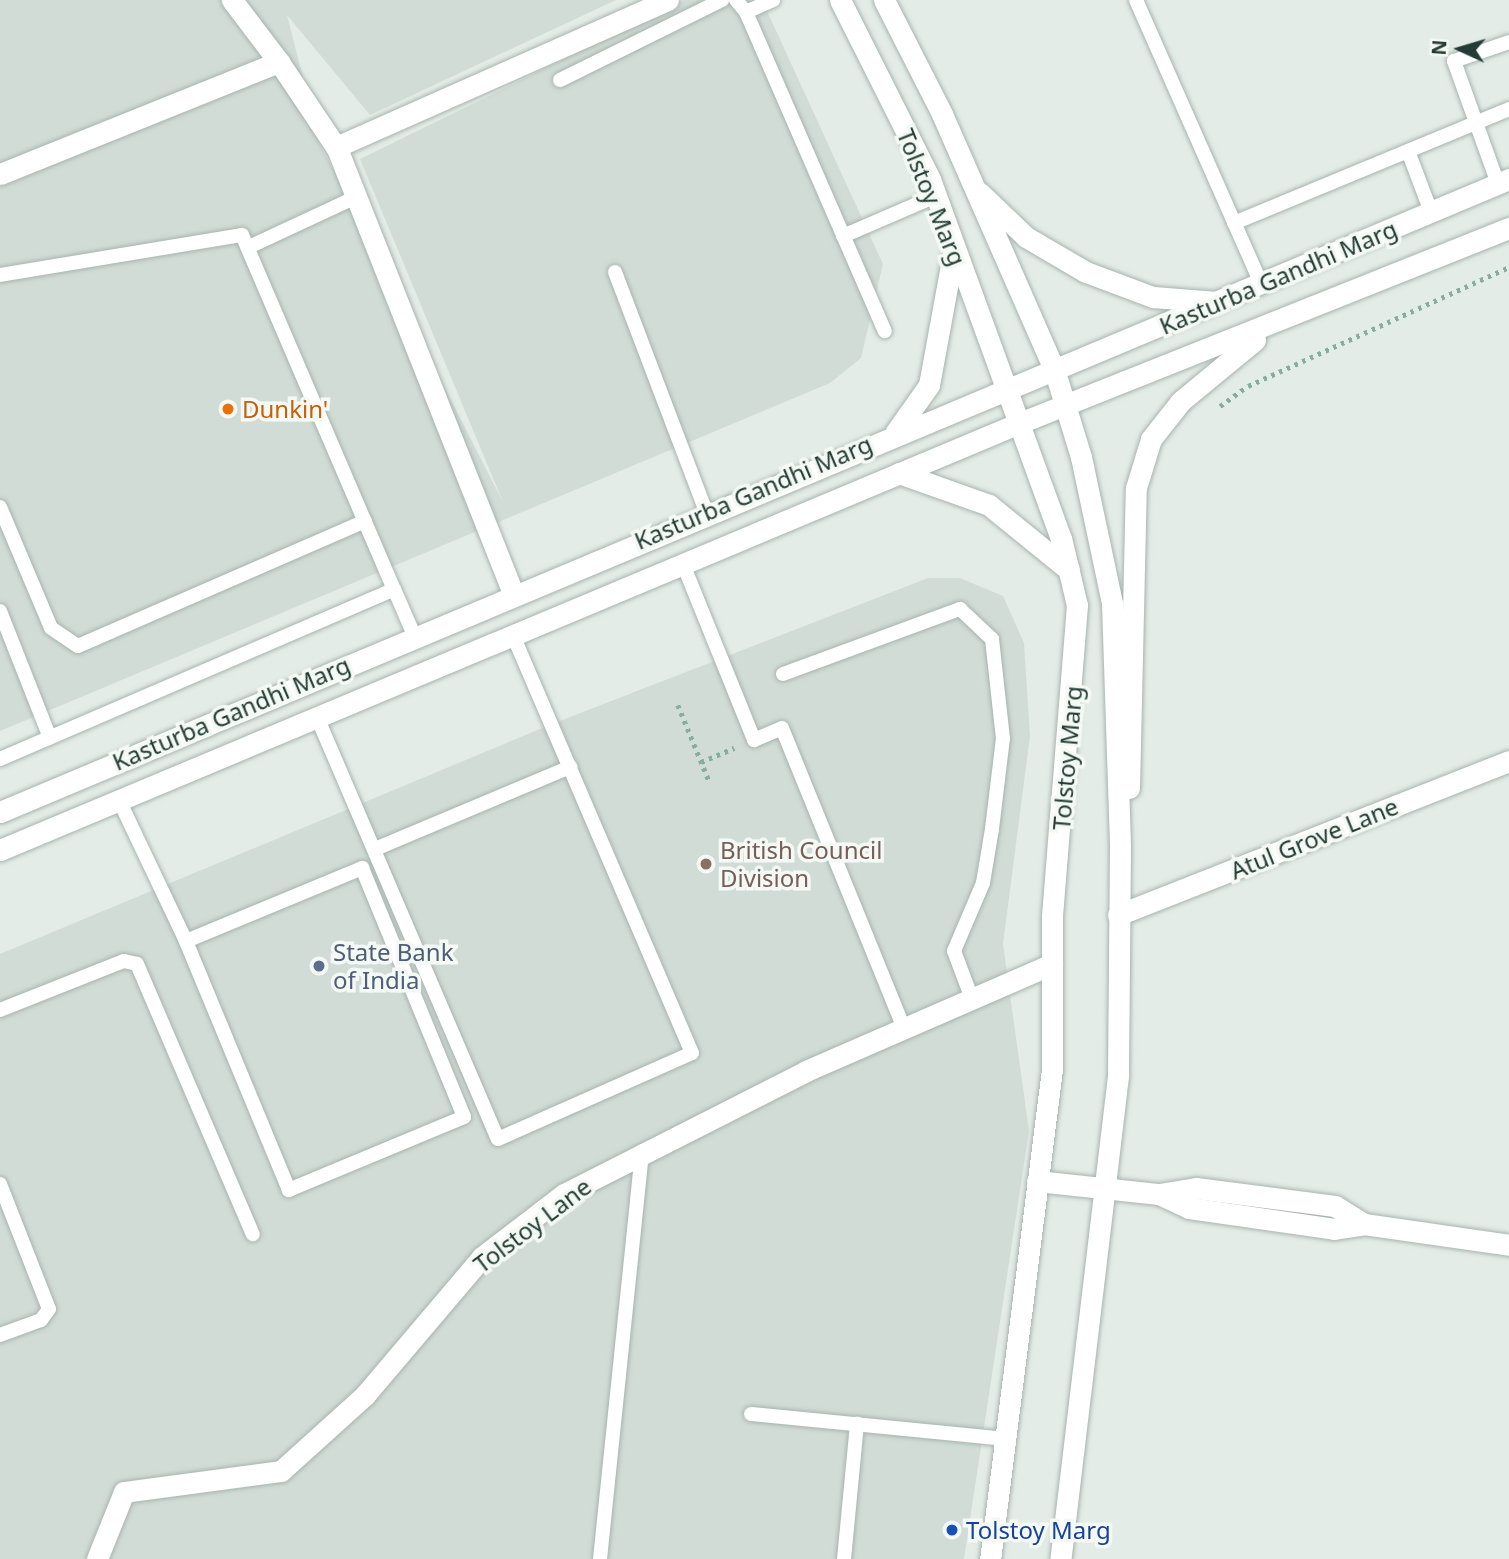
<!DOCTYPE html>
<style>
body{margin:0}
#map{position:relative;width:1509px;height:1559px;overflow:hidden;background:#e4ece8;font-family:"Noto Sans",sans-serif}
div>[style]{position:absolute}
.built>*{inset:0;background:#d2dcd7}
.path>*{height:4.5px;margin-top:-2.25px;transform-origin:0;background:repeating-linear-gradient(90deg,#87ad9f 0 3.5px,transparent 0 8.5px)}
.roads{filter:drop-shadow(0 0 2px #a7b4af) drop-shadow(0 0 2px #a7b4af)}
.service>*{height:14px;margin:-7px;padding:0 7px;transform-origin:7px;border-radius:7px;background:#fff}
.minor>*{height:21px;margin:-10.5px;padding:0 10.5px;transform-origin:10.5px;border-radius:10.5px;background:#fff}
.secondary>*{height:21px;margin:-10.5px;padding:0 10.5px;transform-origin:10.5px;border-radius:10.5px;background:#fff}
.dots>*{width:19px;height:19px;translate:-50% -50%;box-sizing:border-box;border:4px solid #f4f9f6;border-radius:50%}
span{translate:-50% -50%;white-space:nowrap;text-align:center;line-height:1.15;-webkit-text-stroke:7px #f4f9f6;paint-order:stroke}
.street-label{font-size:24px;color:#243c35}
.food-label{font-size:24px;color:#c56008}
.left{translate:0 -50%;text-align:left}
.education-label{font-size:24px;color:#785e54}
.service-label{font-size:24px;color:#4e5e75}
.transit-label{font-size:24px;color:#164399}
.north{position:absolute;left:1425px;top:14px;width:70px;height:70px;-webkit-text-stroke:5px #f4f9f6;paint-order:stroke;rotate:274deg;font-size:19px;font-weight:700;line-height:28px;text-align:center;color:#243c35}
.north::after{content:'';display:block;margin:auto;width:24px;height:32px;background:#243c35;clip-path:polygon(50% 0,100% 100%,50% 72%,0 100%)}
</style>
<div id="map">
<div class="built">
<i style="clip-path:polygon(0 0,616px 0,370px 115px,287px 15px,320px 144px,503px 502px,360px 159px,685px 0,762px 0,883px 264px,861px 358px,830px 383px,0 731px)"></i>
<i style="clip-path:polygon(928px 578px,960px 578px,1003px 596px,1024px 643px,1030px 736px,1003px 944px,1029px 1131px,964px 1559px,0 1559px,0 954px,552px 724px)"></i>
</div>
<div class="path">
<i style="left:1220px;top:406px;width:34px;rotate:-36deg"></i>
<i style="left:1248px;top:386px;width:287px;rotate:-24.5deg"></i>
<i style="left:678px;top:705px;width:84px;rotate:67.7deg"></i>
<i style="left:701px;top:762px;width:36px;rotate:-23deg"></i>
</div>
<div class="roads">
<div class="service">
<i style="left:736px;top:0;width:16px;rotate:50deg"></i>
<i style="left:746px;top:12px;width:30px;rotate:-24deg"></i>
<i style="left:1136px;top:0;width:310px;rotate:66.2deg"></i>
<i style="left:746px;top:12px;width:348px;rotate:66.5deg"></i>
<i style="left:560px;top:80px;width:181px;rotate:-26.3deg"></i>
<i style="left:1408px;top:151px;width:65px;rotate:69.3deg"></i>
<i style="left:1498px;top:184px;width:131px;rotate:-109.7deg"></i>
<i style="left:1454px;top:61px;width:58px;rotate:-19.1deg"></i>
<i style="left:1234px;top:223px;width:298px;rotate:-22.5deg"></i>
<i style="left:843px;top:236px;width:101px;rotate:-23.3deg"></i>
<i style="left:251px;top:246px;width:116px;rotate:-25deg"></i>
<i style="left:615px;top:272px;width:257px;rotate:69.2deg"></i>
<i style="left:0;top:275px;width:245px;rotate:-9.4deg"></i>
<i style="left:242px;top:235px;width:385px;rotate:66.8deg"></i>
<i style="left:0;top:507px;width:131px;rotate:67.1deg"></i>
<i style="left:51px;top:628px;width:32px;rotate:34deg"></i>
<i style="left:78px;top:646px;width:313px;rotate:-23.5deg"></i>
<i style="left:683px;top:564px;width:190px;rotate:68deg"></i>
<i style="left:754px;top:740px;width:30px;rotate:-23deg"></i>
<i style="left:782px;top:728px;width:324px;rotate:67.9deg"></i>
<i style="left:0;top:611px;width:136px;rotate:68.5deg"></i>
<i style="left:783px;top:674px;width:189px;rotate:-20.2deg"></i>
<i style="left:960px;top:609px;width:44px;rotate:43.2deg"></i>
<i style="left:992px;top:639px;width:100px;rotate:83.7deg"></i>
<i style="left:1003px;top:738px;width:92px;rotate:96.9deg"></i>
<i style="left:992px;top:829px;width:55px;rotate:99.5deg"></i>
<i style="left:983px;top:883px;width:74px;rotate:113.1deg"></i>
<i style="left:954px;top:951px;width:51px;rotate:69.4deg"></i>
<i style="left:317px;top:717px;width:459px;rotate:66.8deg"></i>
<i style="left:498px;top:1139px;width:212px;rotate:-23.9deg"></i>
<i style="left:692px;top:1053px;width:455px;rotate:-113.2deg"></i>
<i style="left:0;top:759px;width:429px;rotate:-23.3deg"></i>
<i style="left:394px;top:589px;width:50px;rotate:66.5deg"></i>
<i style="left:119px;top:800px;width:156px;rotate:64.6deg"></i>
<i style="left:375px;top:849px;width:212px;rotate:-22.8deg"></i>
<i style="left:362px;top:868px;width:269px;rotate:67.7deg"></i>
<i style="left:464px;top:1117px;width:190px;rotate:157.4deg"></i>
<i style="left:289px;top:1190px;width:269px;rotate:-112.5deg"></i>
<i style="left:186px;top:941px;width:191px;rotate:-22.5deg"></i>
<i style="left:0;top:1010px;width:133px;rotate:-21.6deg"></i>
<i style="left:124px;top:961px;width:13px;rotate:13deg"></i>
<i style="left:137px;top:964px;width:294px;rotate:66.8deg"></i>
<i style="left:0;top:1184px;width:134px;rotate:68.6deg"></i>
<i style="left:49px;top:1309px;width:14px;rotate:126deg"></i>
<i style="left:41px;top:1320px;width:44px;rotate:159.9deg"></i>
<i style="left:751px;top:1414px;width:255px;rotate:5.6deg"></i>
<i style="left:600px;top:1559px;width:410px;rotate:-84.1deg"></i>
<i style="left:844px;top:1559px;width:136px;rotate:-84.5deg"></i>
</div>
<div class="minor">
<i style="left:279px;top:62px;width:102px;rotate:56.2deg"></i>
<i style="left:0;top:174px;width:301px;rotate:-21.9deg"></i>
<i style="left:279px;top:62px;width:78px;rotate:-127.2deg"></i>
<i style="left:513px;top:593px;width:480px;rotate:-111.6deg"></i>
<i style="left:336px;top:147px;width:363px;rotate:-23.9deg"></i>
<i style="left:1118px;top:915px;width:420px;rotate:-21.5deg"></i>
<i style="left:1037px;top:1181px;width:123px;rotate:6.1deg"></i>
<i style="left:1159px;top:1194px;width:33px;rotate:25deg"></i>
<i style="left:1189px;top:1208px;width:147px;rotate:8.2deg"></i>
<i style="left:1334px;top:1229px;width:30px;rotate:-9deg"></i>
<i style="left:1364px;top:1224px;width:147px;rotate:8.2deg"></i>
<i style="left:1159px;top:1194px;width:37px;rotate:-9deg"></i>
<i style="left:1196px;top:1188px;width:140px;rotate:7.4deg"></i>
<i style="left:1335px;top:1206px;width:34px;rotate:32deg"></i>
<i style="left:97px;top:1559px;width:72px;rotate:-68.1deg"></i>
<i style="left:124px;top:1492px;width:158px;rotate:-7.6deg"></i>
<i style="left:281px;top:1471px;width:113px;rotate:-42.1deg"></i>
<i style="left:365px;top:1395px;width:181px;rotate:-49.7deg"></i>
<i style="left:482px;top:1257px;width:103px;rotate:-37.5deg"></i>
<i style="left:564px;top:1194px;width:271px;rotate:-26.9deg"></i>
<i style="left:806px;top:1071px;width:268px;rotate:-23.5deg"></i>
</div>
<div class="secondary">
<i style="left:840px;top:0;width:200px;rotate:63.3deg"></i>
<i style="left:930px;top:179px;width:382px;rotate:70deg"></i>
<i style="left:1061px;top:538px;width:69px;rotate:76.6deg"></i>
<i style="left:1077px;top:605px;width:312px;rotate:94.6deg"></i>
<i style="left:1052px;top:916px;width:153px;rotate:90deg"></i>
<i style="left:1052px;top:1069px;width:494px;rotate:97.2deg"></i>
<i style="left:884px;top:0;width:128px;rotate:63deg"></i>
<i style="left:942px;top:114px;width:282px;rotate:66.3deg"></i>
<i style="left:1055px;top:372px;width:89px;rotate:73deg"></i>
<i style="left:1081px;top:457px;width:149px;rotate:78deg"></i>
<i style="left:1112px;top:603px;width:243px;rotate:88.1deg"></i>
<i style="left:1120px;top:846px;width:230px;rotate:90.5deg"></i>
<i style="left:1118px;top:1076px;width:486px;rotate:96.8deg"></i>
<i style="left:980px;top:193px;width:64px;rotate:43.7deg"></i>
<i style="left:1026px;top:237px;width:69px;rotate:30.3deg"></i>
<i style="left:1086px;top:272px;width:72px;rotate:20.5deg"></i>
<i style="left:1153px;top:297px;width:64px;rotate:4.5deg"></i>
<i style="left:895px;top:433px;width:59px;rotate:-54.7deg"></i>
<i style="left:929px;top:385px;width:138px;rotate:-79.6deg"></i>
<i style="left:899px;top:473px;width:96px;rotate:19.6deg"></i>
<i style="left:989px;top:505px;width:103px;rotate:39.1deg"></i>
<i style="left:1129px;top:788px;width:300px;rotate:-88.7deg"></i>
<i style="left:1136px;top:488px;width:51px;rotate:-73deg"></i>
<i style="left:1151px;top:439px;width:48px;rotate:-51.7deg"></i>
<i style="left:1181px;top:401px;width:96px;rotate:-39.5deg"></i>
<i style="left:0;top:812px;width:1636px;rotate:-22.76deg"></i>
<i style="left:0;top:850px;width:1103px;rotate:-22.73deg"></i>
<i style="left:1017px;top:424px;width:530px;rotate:-21.72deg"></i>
</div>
</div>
<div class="dots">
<i style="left:228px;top:409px;background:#e8710a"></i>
<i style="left:706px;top:864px;background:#8d6e63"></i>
<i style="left:319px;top:966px;background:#5c6f8a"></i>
<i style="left:952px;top:1530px;background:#1a4fb4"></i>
</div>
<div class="street-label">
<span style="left:932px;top:197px;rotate:68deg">Tolstoy Marg</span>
<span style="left:1278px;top:277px;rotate:-23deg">Kasturba Gandhi Marg</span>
<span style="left:753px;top:492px;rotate:-23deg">Kasturba Gandhi Marg</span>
<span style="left:231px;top:713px;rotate:-23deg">Kasturba Gandhi Marg</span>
<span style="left:1067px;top:758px;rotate:-85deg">Tolstoy Marg</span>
<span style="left:1314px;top:838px;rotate:-22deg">Atul Grove Lane</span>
<span style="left:532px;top:1225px;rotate:-37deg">Tolstoy Lane</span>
</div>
<div class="food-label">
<span class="left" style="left:242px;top:409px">Dunkin'</span>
</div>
<div class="education-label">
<span class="left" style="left:720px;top:864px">British Council<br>Division</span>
</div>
<div class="service-label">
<span class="left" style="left:333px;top:966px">State Bank<br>of India</span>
</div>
<div class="transit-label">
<span class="left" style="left:966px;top:1530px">Tolstoy Marg</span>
</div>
<div class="north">N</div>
</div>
